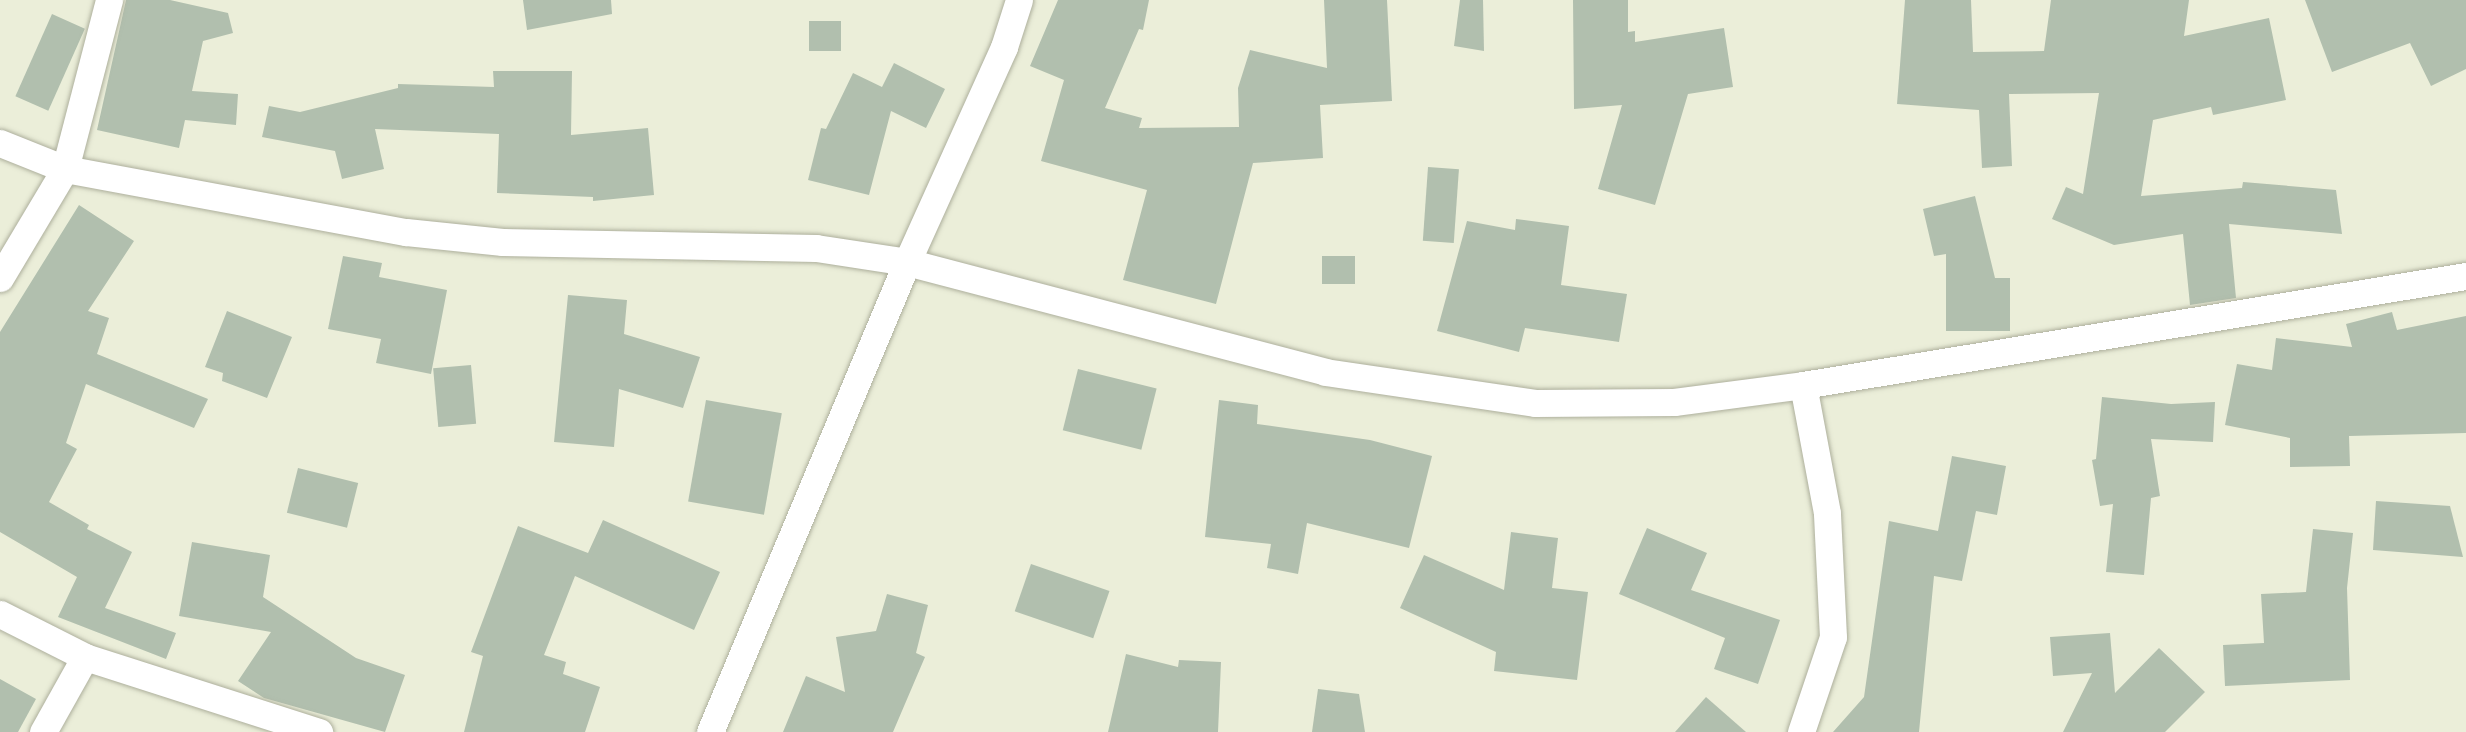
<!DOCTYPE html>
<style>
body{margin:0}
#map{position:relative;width:2466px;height:732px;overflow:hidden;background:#ebeed9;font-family:Helvetica,sans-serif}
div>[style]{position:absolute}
.building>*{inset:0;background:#b1bfae;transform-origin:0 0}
.roads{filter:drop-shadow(0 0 2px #adaf9c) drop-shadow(0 0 2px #adaf9c)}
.street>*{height:27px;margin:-13.5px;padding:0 13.5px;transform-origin:13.5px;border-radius:13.5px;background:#fff}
span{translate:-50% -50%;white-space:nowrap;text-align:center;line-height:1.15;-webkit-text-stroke:6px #f9fbe6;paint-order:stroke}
</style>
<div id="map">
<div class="building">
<i style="clip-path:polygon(126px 0,170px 0,228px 13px,233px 33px,203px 41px,192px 91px,238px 94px,236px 125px,185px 120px,179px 148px,97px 130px)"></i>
<i style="clip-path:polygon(523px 0,611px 0,612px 14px,527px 30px)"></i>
<i style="clip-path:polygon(1058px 0,1149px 0,1143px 30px,1139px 29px,1105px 108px,1142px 118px,1139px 128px,1239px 127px,1238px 88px,1250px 50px,1327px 68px,1324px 0,1387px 0,1392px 101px,1320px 105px,1323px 158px,1253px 163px,1216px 304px,1123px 280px,1147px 190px,1041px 161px,1064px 80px,1030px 66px)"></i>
<i style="clip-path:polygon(1460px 0,1483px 0,1484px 51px,1454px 46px)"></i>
<i style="clip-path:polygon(1573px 0,1628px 0,1628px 32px,1635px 31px,1635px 42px,1724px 28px,1733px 87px,1688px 94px,1655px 205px,1598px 189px,1622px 105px,1574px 109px)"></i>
<i style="clip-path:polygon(1905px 0,1971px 0,1973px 52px,2044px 51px,2051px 0,2189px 0,2184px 36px,2269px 18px,2286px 100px,2213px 115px,2211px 107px,2153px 120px,2141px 196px,2242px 188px,2243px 182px,2336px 190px,2342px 234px,2229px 224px,2236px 298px,2190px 305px,2183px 234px,2114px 245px,2052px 219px,2066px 187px,2083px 194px,2099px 93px,2009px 94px,2012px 166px,1982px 168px,1979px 110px,1897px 104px)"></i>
<i style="clip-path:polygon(2305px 0,2466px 0,2466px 69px,2431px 86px,2410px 43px,2332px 72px)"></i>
<i style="left:52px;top:14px;width:36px;height:90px;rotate:24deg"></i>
<i style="left:841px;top:21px;width:30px;height:32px;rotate:90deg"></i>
<i style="clip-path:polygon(894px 63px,945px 89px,926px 128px,891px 111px,869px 195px,808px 180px,821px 128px,826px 129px,853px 73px,882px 87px)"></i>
<i style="clip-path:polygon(493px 71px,572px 71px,571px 135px,648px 128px,654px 195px,593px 201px,593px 197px,497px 193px,499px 134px,375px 129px,384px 169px,342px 179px,335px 151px,262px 137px,269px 106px,300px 112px,398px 88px,398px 84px,494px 87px)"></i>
<i style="left:1428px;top:167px;width:31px;height:74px;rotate:4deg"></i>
<i style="clip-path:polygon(1975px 196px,1995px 278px,2010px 278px,2010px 331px,1946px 331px,1946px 254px,1934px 256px,1923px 209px)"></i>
<i style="clip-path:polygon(79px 205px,134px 241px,88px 311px,109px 318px,97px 354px,208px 399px,194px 428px,86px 384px,66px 443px,77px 449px,49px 502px,89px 525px,87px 529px,132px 552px,105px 608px,176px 633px,166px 659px,58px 617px,77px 577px,0 532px,0 332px)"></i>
<i style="clip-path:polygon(1516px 219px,1569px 226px,1561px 285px,1627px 294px,1619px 342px,1525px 328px,1519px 352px,1437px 331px,1467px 221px,1515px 230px)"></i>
<i style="clip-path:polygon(343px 256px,382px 263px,379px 277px,447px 290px,431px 374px,376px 363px,381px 339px,328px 329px)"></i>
<i style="left:1322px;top:256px;width:33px;height:28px"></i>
<i style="clip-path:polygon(568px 295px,627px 300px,624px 334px,700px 357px,683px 408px,619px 389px,614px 447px,554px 442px)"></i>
<i style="clip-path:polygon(227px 311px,292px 337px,267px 398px,222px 381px,223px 373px,205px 367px)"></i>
<i style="clip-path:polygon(2392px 312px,2397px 330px,2466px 316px,2466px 433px,2349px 436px,2350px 466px,2290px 467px,2290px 438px,2225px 425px,2237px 364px,2272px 370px,2276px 338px,2352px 347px,2346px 324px)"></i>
<i style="left:471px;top:365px;width:59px;height:38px;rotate:85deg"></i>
<i style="left:1078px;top:369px;width:81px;height:63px;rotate:14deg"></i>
<i style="clip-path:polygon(2102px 397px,2171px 404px,2215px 402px,2213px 442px,2151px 439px,2160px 496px,2151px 498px,2144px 575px,2106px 572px,2113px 504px,2100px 506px,2092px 460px,2096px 459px)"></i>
<i style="left:706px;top:400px;width:77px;height:103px;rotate:10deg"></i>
<i style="clip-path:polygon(1219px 400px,1258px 405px,1257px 424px,1370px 440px,1432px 456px,1409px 548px,1307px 523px,1298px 574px,1267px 568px,1271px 544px,1205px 537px)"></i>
<i style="clip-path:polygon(1952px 456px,2006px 466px,1997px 515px,1976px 511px,1962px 581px,1934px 576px,1919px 732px,1833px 732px,1864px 697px,1889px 521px,1938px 531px)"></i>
<i style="left:298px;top:468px;width:62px;height:46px;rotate:14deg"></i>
<i style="clip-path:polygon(2376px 501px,2450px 506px,2463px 557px,2373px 550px)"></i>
<i style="clip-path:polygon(603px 520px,720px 572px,694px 630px,575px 576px,544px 655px,566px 662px,563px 674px,600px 687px,585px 732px,464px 732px,483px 656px,471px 652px,518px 526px,588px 553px)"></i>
<i style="clip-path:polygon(1647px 528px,1707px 553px,1691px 590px,1780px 620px,1758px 684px,1714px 669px,1725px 638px,1619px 594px)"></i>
<i style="clip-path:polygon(2313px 529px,2353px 533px,2347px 588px,2350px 680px,2225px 686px,2223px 645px,2264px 643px,2261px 594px,2306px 592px)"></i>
<i style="clip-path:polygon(1511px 532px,1558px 538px,1552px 588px,1588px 592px,1577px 680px,1494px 671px,1496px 652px,1400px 608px,1424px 555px,1504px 590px)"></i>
<i style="clip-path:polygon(192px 542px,270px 555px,263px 597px,356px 658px,405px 675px,385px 732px,264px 698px,238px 681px,271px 632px,179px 616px)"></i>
<i style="left:1031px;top:564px;width:83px;height:50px;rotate:19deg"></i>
<i style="clip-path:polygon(887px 594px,928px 605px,916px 653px,925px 657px,893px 732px,783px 732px,806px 676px,845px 692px,836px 637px,876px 631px)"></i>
<i style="clip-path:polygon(2110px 633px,2115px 693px,2159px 648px,2205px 692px,2165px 732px,2063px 732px,2092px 673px,2053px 676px,2050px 637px)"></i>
<i style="clip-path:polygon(1126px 654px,1178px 667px,1179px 660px,1221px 662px,1218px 732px,1108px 732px)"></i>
<i style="clip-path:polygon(0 679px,36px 699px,18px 732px,0 732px)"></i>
<i style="clip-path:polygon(1318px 689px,1359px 694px,1365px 732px,1312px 732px)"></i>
<i style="clip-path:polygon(1706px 697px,1746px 732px,1675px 732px)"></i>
</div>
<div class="roads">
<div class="street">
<i style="left:0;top:143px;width:70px;rotate:21.8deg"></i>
<i style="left:65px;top:169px;width:347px;rotate:10.5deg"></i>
<i style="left:406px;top:232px;width:97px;rotate:5.9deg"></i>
<i style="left:502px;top:242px;width:314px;rotate:1.1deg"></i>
<i style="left:816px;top:248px;width:92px;rotate:8.7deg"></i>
<i style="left:907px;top:262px;width:432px;rotate:14.7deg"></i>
<i style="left:1325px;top:372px;width:212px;rotate:8.4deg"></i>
<i style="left:1535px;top:403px;width:139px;rotate:-0.4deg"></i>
<i style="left:1674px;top:402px;width:130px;rotate:-7.5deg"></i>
<i style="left:1803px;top:385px;width:672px;rotate:-9.34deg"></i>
<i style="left:0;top:278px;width:127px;rotate:-59.2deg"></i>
<i style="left:65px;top:169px;width:175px;rotate:-75.4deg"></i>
<i style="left:0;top:614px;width:95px;rotate:26.8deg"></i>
<i style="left:85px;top:657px;width:246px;rotate:17.8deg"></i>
<i style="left:43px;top:732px;width:86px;rotate:-60.8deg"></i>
<i style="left:710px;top:732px;width:510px;rotate:-67.26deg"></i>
<i style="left:907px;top:262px;width:236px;rotate:-65.7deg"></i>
<i style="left:1004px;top:47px;width:49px;rotate:-72.3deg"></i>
<i style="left:1801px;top:732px;width:100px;rotate:-71.4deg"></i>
<i style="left:1833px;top:637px;width:124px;rotate:-92.8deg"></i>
<i style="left:1827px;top:513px;width:130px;rotate:-100.6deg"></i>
</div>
</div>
</div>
